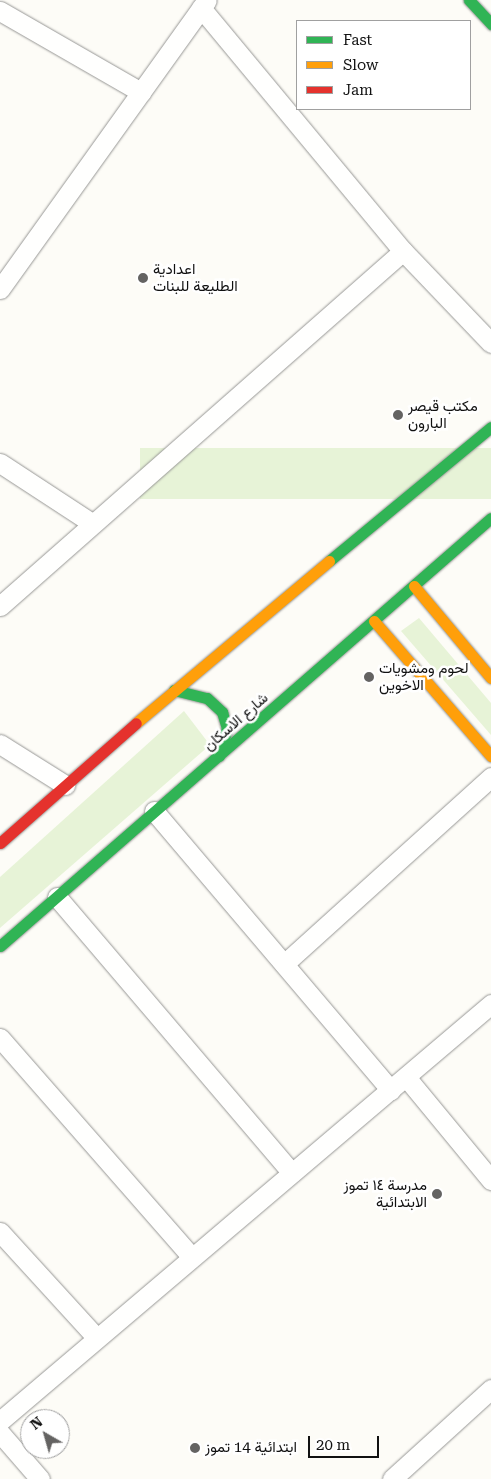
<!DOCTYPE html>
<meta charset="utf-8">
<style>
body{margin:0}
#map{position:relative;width:491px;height:1479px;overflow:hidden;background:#fdfcf7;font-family:"Roboto Serif",Vazirmatn,serif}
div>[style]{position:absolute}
.green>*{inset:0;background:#e7f3d7;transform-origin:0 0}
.roads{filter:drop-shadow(0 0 1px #979795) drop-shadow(0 0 1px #979795)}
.street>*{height:19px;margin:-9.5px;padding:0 9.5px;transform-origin:9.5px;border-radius:9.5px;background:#fffffe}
.fast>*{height:11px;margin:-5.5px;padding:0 5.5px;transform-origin:5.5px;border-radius:5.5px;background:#30b455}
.slow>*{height:11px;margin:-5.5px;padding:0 5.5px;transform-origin:5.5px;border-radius:5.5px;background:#ff9f0a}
.jam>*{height:11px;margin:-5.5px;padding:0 5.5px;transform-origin:5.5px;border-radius:5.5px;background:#e5322d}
.dots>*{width:14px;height:14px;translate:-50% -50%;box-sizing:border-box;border:2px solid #fff;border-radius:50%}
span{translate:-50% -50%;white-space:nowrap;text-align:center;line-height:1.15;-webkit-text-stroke:5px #fff;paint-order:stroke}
.poi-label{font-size:15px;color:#111}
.left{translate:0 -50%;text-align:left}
.right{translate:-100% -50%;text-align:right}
.street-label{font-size:15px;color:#111}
.legend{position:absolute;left:296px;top:20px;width:175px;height:90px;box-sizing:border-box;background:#fff;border:1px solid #a0a0a0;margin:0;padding:6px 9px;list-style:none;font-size:15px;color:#111}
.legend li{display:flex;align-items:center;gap:10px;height:25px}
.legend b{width:25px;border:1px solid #a0a0a0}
.north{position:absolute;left:20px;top:1409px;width:50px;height:50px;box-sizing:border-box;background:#fff;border:1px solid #a0a0a0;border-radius:50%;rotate:322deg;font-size:14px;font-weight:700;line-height:20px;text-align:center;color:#111}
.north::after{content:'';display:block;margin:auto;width:18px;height:22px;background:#646362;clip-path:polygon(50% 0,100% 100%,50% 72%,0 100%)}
.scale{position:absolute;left:308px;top:1436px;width:71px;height:22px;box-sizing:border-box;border:2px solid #111;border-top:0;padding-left:6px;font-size:15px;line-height:18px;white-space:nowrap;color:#111;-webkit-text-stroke:4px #fff;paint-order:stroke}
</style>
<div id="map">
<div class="green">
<i style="left:491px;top:448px;width:51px;height:351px;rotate:90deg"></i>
<i style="clip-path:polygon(419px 618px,491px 703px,491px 735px,401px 631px)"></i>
<i style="clip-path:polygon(184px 711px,210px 745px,0 928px,0 877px)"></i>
</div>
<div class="roads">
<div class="street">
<i style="left:201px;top:8px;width:316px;rotate:50.3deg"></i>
<i style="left:403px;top:251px;width:127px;rotate:46.3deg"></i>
<i style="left:0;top:11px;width:163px;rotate:29.9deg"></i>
<i style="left:0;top:289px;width:355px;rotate:-54.4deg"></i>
<i style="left:0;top:463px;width:108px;rotate:33.2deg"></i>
<i style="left:0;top:606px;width:537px;rotate:-41.38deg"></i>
<i style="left:0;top:744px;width:77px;rotate:32.2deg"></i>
<i style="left:154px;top:811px;width:366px;rotate:49.7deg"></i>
<i style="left:57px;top:897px;width:362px;rotate:49.6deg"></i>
<i style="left:284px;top:964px;width:279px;rotate:-42.1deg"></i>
<i style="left:0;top:1038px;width:291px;rotate:48.8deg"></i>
<i style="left:406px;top:1077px;width:134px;rotate:50.5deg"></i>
<i style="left:0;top:1232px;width:142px;rotate:47.6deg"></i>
<i style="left:0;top:1421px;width:644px;rotate:-40.34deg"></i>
<i style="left:0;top:1433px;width:61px;rotate:49deg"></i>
<i style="left:392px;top:1479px;width:134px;rotate:-42.3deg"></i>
</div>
<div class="fast">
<i style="left:469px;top:0;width:33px;rotate:47deg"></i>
<i style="left:329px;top:561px;width:210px;rotate:-39.6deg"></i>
<i style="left:174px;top:690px;width:34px;rotate:14deg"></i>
<i style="left:207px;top:698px;width:21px;rotate:43deg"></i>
<i style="left:222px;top:712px;width:17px;rotate:73deg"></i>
<i style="left:227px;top:728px;width:29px;rotate:106deg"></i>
<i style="left:0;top:946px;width:651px;rotate:-41.08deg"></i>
</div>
<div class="slow">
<i style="left:414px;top:586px;width:120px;rotate:50.1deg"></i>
<i style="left:374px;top:621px;width:179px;rotate:49.1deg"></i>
<i style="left:136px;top:723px;width:252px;rotate:-40deg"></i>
</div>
<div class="jam">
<i style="left:0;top:843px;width:181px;rotate:-41.4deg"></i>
</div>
</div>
<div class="dots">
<i style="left:143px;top:278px;background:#646362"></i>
<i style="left:398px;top:415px;background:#646362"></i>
<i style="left:369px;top:677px;background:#646362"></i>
<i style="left:437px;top:1194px;background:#646362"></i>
<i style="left:195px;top:1448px;background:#646362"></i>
</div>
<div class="poi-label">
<span class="left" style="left:153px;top:278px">اعدادية<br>الطليعة للبنات</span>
<span class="left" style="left:408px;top:415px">مكتب قيصر<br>البارون</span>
<span class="left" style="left:379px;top:677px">لحوم ومشويات<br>الاخوين</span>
<span class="right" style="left:427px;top:1194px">مدرسة ١٤ تموز<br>الابتدائية</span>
<span class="left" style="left:205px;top:1448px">ابتدائية 14 تموز</span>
</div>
<div class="street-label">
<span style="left:236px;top:722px;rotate:-41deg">شارع الاسكان</span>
</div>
<ul class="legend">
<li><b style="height:6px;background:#30b455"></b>Fast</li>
<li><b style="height:6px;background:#ff9f0a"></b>Slow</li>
<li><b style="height:6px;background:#e5322d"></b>Jam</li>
</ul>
<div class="north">N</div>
<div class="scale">20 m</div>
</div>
